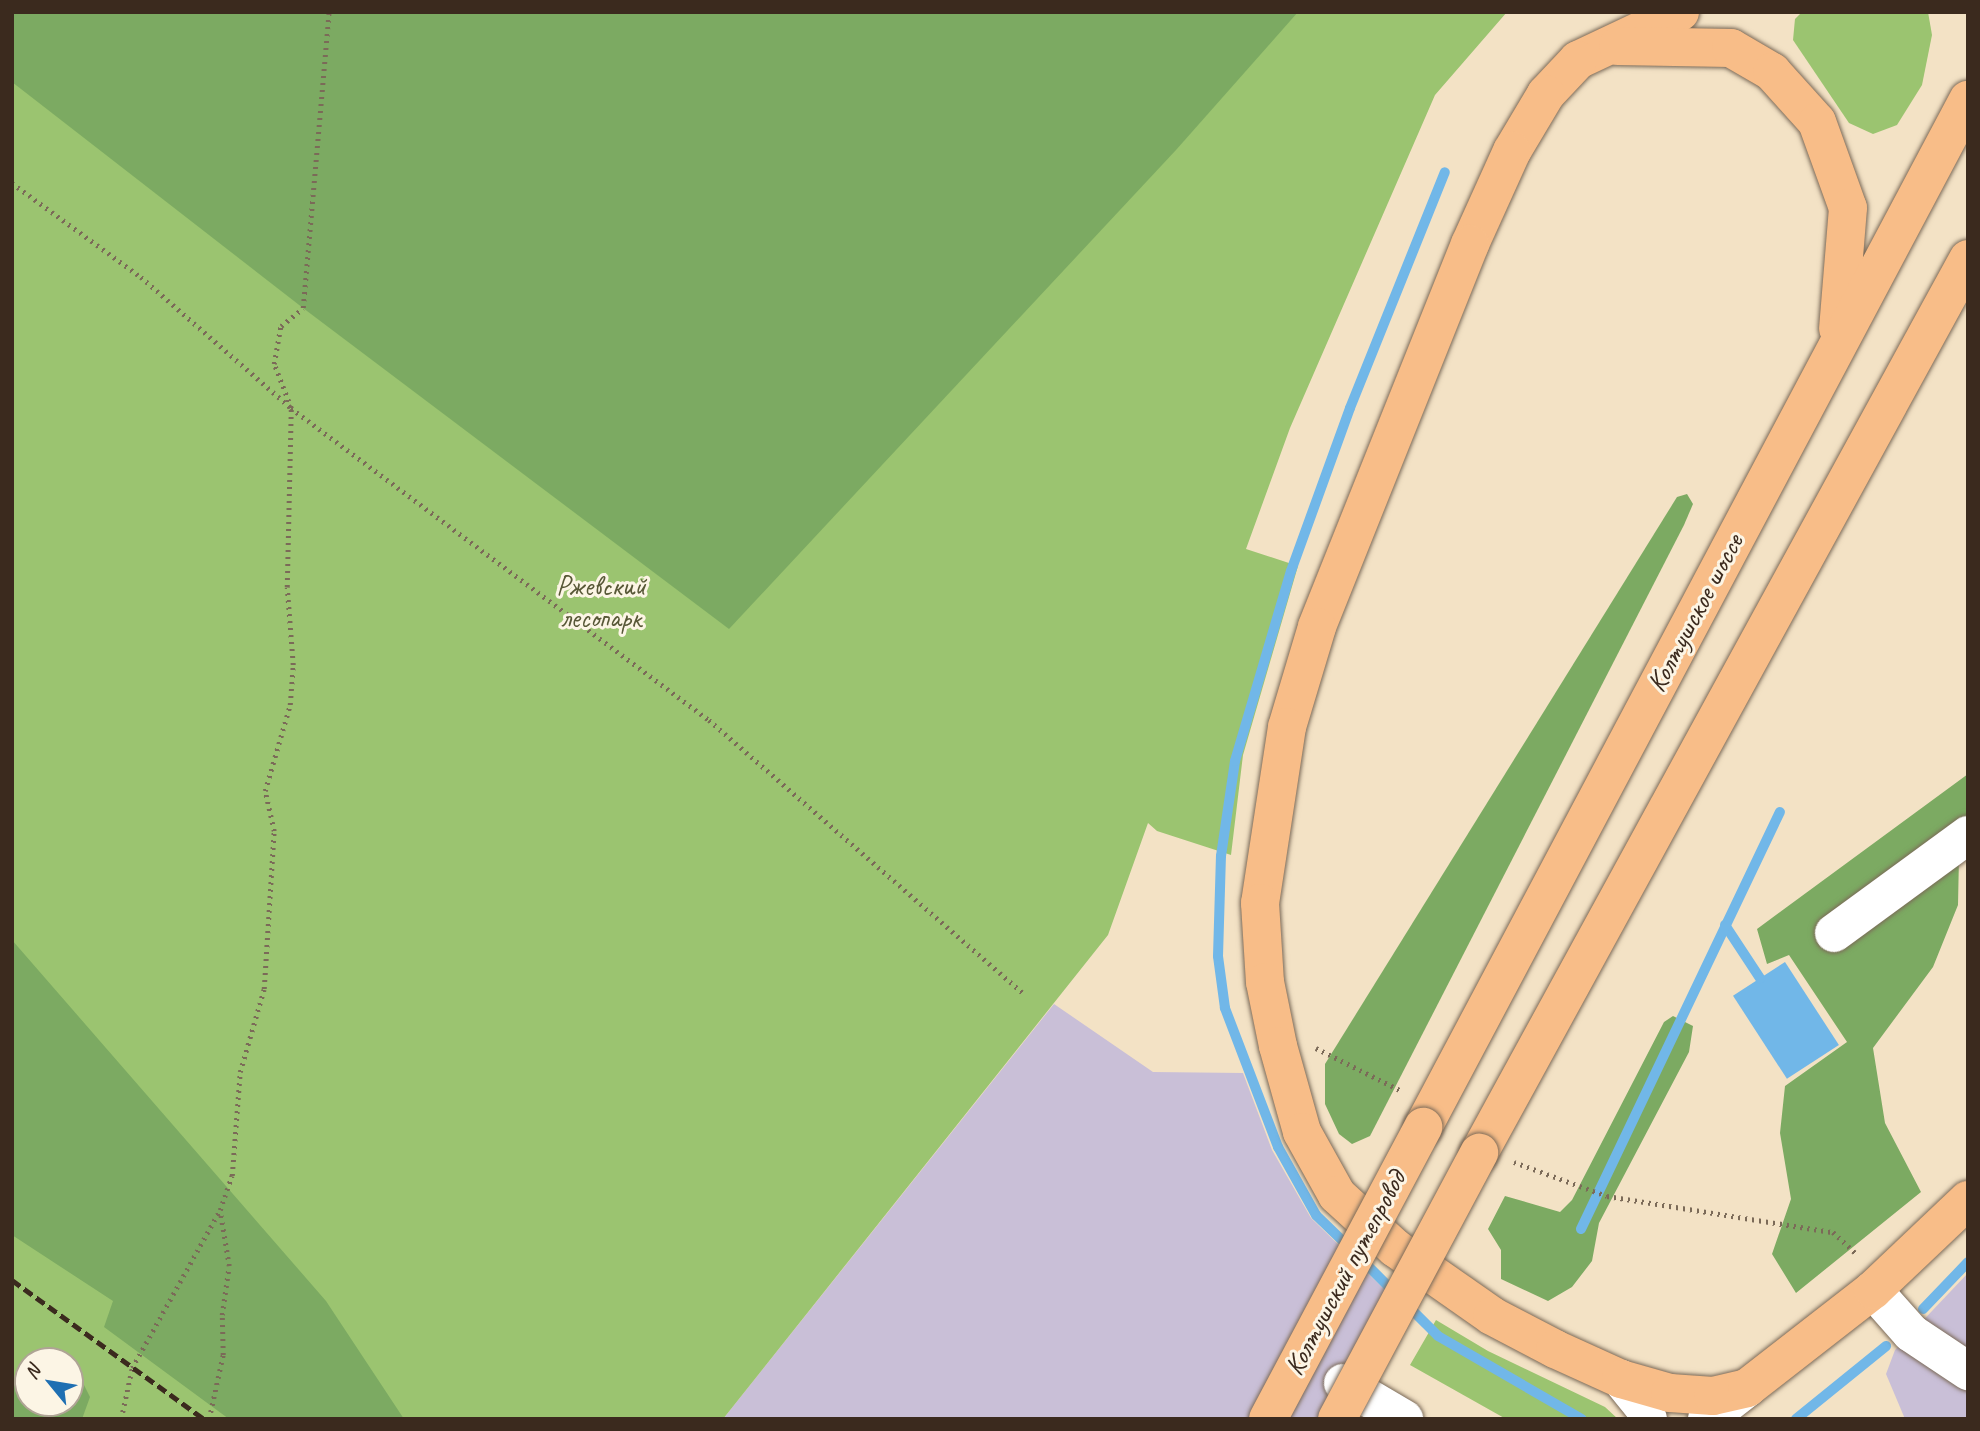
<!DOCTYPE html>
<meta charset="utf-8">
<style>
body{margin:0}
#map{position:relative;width:1980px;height:1431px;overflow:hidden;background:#f3e2c5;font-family:Caveat,sans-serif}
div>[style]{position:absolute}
.industrial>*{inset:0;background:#c9bfd7}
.green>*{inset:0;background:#9bc470}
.forest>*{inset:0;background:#7caa62}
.water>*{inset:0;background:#71b7e8;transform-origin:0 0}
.stream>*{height:10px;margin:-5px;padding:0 5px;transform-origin:5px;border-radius:5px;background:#71b7e8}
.path>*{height:4.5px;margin-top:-2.25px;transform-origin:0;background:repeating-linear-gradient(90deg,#7b6a58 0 2px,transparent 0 7px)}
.roads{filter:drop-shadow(0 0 2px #7b6a58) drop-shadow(0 0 2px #7b6a58)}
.minor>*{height:38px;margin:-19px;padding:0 19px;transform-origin:19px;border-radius:19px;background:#fff}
.major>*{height:38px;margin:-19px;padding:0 19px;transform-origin:19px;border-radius:19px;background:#f8bd88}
.rail>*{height:5px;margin-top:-2.5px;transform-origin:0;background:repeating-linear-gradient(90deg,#3b2a1e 0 10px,transparent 0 15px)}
.bridges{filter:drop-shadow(0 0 2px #7b6a58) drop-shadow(0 0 2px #7b6a58)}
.major-bridge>*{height:38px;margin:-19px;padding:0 19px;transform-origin:19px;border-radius:19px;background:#f8bd88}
span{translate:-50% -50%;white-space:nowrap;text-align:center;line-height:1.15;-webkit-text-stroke:6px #fcf5e5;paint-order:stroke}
.park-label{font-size:28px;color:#585837}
.street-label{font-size:28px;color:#3b2a1e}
.frame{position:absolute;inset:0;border:14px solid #3b2a1e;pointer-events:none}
.north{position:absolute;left:14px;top:1347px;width:70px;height:70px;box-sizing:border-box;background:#fcf5e5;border:2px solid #afa495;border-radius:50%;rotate:300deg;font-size:19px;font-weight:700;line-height:28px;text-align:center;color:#3b2a1e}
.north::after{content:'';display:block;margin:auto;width:24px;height:32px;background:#1f6fb2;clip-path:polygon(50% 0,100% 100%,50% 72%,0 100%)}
</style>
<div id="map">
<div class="industrial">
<i style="clip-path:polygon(1054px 1004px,1153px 1072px,1243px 1073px,1272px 1150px,1311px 1218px,1385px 1290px,1327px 1419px,723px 1419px)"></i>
<i style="clip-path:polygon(1968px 1273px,1968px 1419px,1905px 1419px,1886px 1374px,1895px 1350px)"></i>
</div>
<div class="green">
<i style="clip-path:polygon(evenodd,12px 12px,1507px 12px,1435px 95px,1290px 428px,1246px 549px,1298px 566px,1243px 755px,1231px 855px,1157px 831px,1148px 823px,1108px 935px,723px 1419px,12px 1419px,12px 12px,28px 1361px,70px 1361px,70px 1403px,28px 1403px,28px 1361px)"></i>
<i style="clip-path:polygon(1802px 12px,1928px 12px,1932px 35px,1922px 85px,1897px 125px,1873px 134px,1849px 123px,1793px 40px,1795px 19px)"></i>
<i style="clip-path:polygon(1436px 1320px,1488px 1351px,1605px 1407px,1618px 1419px,1506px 1419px,1410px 1365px)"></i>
</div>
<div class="forest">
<i style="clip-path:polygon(12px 12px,1298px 12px,1176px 150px,729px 629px,303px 308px,12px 82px)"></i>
<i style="clip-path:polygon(1687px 494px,1693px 504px,1684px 525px,1370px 1136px,1352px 1144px,1339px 1134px,1325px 1104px,1325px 1064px,1677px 497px)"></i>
<i style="clip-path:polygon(1968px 774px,1968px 824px,1959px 856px,1958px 905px,1933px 967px,1873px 1048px,1885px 1123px,1921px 1192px,1796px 1293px,1772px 1254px,1791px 1199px,1780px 1133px,1785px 1086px,1847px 1042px,1789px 955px,1767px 964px,1757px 929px)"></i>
<i style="clip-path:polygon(12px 940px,326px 1301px,404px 1419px,229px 1419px,104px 1327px,113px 1301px,12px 1235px)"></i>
<i style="clip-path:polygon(1673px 1016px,1693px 1026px,1689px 1052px,1599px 1223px,1592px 1261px,1572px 1287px,1548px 1301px,1501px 1279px,1501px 1250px,1488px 1229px,1505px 1196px,1560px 1212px,1572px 1200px,1664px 1022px)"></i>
<i style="clip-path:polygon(70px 1373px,78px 1373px,90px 1397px,82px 1419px,12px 1419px,12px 1384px,28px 1393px,28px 1403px,70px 1403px)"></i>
</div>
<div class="water">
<i style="left:1785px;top:962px;width:99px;height:62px;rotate:57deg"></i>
</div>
<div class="stream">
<i style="left:1725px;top:925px;width:64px;rotate:56.6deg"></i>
<i style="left:1581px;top:1229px;width:462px;rotate:-64.5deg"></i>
<i style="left:1350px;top:1248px;width:47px;rotate:-135.9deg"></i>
<i style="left:1316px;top:1215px;width:78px;rotate:-119.2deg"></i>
<i style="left:1278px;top:1147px;width:149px;rotate:-110.9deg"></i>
<i style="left:1225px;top:1008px;width:52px;rotate:-97.7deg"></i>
<i style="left:1218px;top:956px;width:100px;rotate:-88.3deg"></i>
<i style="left:1221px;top:856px;width:96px;rotate:-81.6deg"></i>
<i style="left:1235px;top:761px;width:198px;rotate:-73.6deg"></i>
<i style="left:1291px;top:571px;width:173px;rotate:-70.1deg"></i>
<i style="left:1350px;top:408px;width:254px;rotate:-68.1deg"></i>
<i style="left:1362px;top:1260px;width:47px;rotate:45deg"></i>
<i style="left:1406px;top:1304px;width:45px;rotate:45deg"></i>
<i style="left:1438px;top:1336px;width:166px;rotate:30deg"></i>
<i style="left:1923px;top:1309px;width:65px;rotate:-46.2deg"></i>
<i style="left:1796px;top:1419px;width:116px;rotate:-39deg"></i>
</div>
<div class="path">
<i style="left:12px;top:183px;width:160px;rotate:36.1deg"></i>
<i style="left:141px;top:277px;width:199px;rotate:41.1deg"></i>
<i style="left:291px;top:408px;width:522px;rotate:36.74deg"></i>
<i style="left:709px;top:720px;width:416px;rotate:41deg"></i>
<i style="left:1316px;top:1048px;width:96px;rotate:26.6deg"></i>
<i style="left:1514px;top:1162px;width:99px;rotate:20.1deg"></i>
<i style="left:1607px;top:1196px;width:229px;rotate:9.1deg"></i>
<i style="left:1833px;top:1232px;width:34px;rotate:43deg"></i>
<i style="left:121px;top:1419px;width:52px;rotate:-77.8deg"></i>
<i style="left:132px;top:1368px;width:181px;rotate:-60.9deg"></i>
<i style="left:220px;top:1210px;width:36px;rotate:-71deg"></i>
<i style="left:232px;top:1176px;width:104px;rotate:-85.6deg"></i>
<i style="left:240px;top:1072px;width:86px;rotate:-73.9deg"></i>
<i style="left:264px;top:989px;width:158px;rotate:-86.4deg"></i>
<i style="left:274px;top:831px;width:41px;rotate:-102.7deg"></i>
<i style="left:265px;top:791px;width:90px;rotate:-73.8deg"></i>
<i style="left:290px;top:705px;width:40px;rotate:-85.7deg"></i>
<i style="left:293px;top:665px;width:78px;rotate:-94.4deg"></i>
<i style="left:287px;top:587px;width:179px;rotate:-88.7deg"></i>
<i style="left:291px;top:408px;width:47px;rotate:-111.1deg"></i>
<i style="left:274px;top:364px;width:39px;rotate:-80deg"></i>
<i style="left:281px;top:326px;width:28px;rotate:-39deg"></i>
<i style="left:303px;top:308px;width:297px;rotate:-85deg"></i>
<i style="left:209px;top:1419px;width:66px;rotate:-77.7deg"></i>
<i style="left:223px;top:1355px;width:40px;rotate:-91.4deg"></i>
<i style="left:222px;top:1315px;width:49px;rotate:-81.9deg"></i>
<i style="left:229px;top:1266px;width:56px;rotate:-99.3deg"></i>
</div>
<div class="roads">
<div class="minor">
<i style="left:1834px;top:933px;width:166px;rotate:-36.2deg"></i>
<i style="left:1873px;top:1290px;width:57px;rotate:48.5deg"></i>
<i style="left:1911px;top:1333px;width:69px;rotate:33.7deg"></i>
<i style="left:1621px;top:1379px;width:36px;rotate:51deg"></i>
<i style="left:1644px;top:1407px;width:13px;rotate:72deg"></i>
<i style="left:1343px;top:1383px;width:71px;rotate:30.5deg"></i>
<i style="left:1707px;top:1419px;width:51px;rotate:-37.8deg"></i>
</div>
<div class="major">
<i style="left:1680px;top:12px;width:113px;rotate:154.8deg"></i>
<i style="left:1578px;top:60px;width:47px;rotate:133.3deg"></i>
<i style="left:1546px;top:94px;width:66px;rotate:120.8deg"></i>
<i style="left:1512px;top:151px;width:102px;rotate:114.3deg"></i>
<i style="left:1470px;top:244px;width:412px;rotate:111.8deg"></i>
<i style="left:1317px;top:627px;width:104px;rotate:106.7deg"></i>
<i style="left:1287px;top:727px;width:178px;rotate:98.7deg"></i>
<i style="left:1260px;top:903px;width:79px;rotate:86.4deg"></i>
<i style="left:1265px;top:982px;width:65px;rotate:78.5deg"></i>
<i style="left:1278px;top:1046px;width:89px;rotate:74.4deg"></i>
<i style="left:1302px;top:1132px;width:72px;rotate:60.9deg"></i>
<i style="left:1337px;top:1195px;width:79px;rotate:42.4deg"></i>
<i style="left:1395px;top:1248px;width:118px;rotate:35deg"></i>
<i style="left:1492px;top:1316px;width:71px;rotate:27.6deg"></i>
<i style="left:1555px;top:1349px;width:72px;rotate:24.4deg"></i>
<i style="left:1621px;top:1379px;width:51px;rotate:15.9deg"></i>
<i style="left:1670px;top:1393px;width:43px;rotate:4deg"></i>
<i style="left:1713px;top:1396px;width:35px;rotate:-13deg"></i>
<i style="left:1747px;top:1388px;width:160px;rotate:-37.9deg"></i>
<i style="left:1873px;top:1290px;width:131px;rotate:-43.5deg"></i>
<i style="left:1618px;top:46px;width:113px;rotate:1deg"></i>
<i style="left:1731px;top:48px;width:48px;rotate:30.3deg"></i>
<i style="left:1772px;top:72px;width:67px;rotate:48deg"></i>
<i style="left:1817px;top:122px;width:91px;rotate:70.2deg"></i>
<i style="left:1848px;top:208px;width:121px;rotate:94.7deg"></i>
<i style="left:1423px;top:1127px;width:1163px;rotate:-62.05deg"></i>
<i style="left:1479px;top:1153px;width:1019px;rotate:-61.32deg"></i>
</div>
</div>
<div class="rail">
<i style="left:12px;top:1280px;width:237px;rotate:35.9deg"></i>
</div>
<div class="bridges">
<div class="major-bridge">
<i style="left:1268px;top:1419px;width:331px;rotate:-62deg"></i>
<i style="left:1337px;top:1419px;width:302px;rotate:-61.9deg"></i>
</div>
</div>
<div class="park-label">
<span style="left:601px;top:602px">Ржевский<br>лесопарк</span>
</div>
<div class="street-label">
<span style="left:1695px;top:613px;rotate:-62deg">Колтушское шоссе</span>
<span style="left:1345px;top:1273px;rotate:-62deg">Колтушский путепровод</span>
</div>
<div class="frame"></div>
<div class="north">N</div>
</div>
